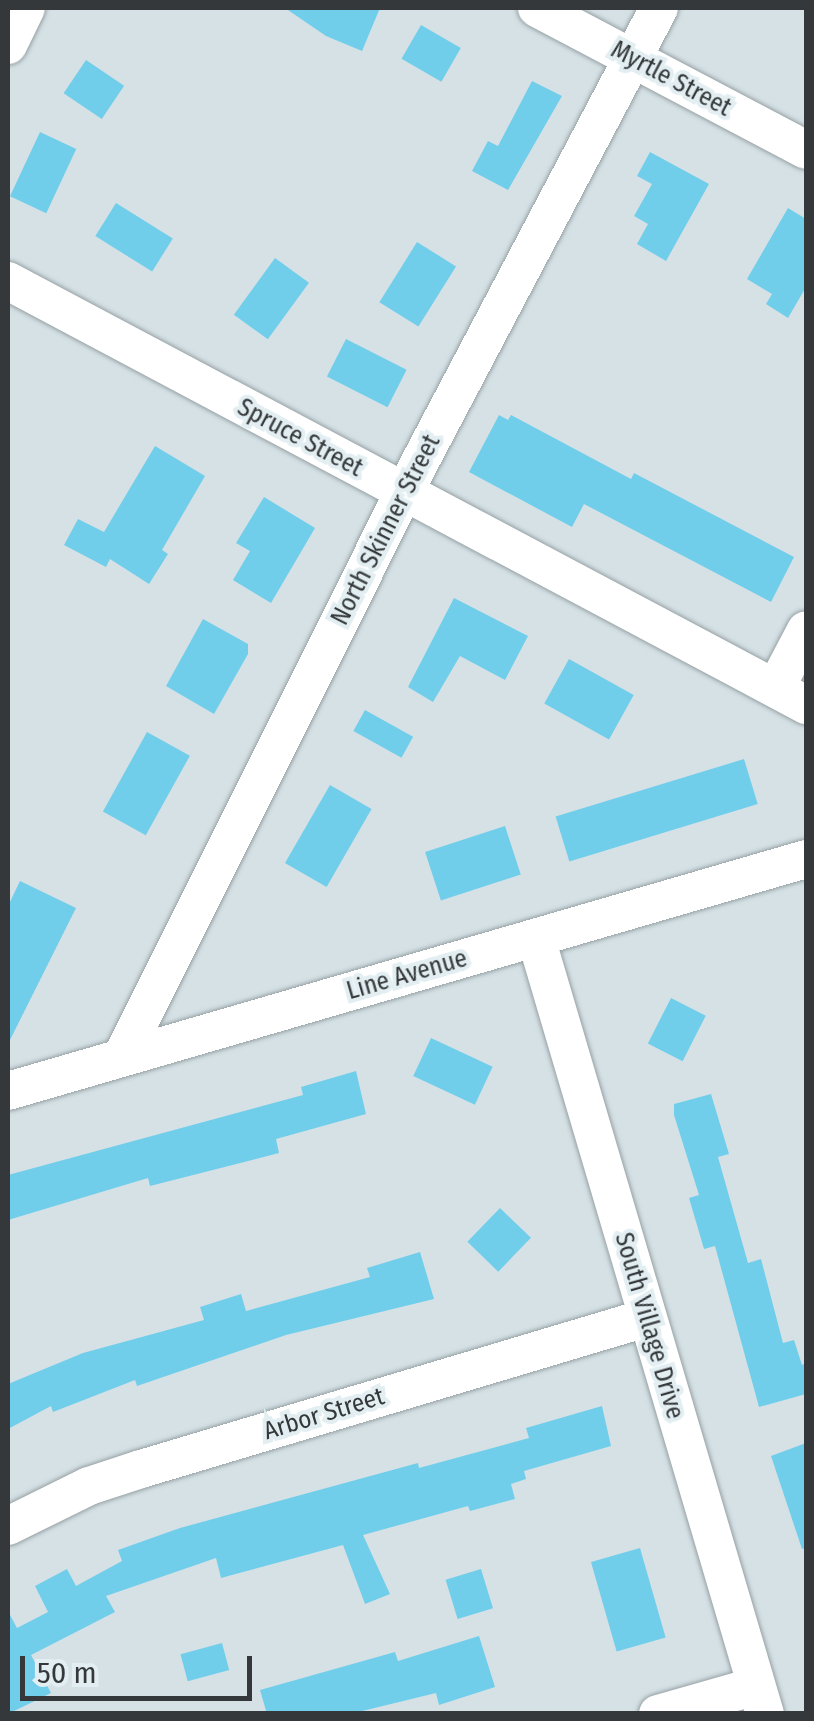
<!DOCTYPE html>
<style>
body{margin:0}
#map{position:relative;width:814px;height:1721px;overflow:hidden;background:#d5e1e5;font-family:"Fira Sans Condensed",sans-serif}
div>[style]{position:absolute}
.building>*{inset:0;background:#71ceeb;transform-origin:0 0}
.roads{filter:drop-shadow(0 0 2px #96a1a4) drop-shadow(0 0 2px #96a1a4)}
.street>*{height:38px;margin:-19px;padding:0 19px;transform-origin:19px;border-radius:19px;background:#fff}
span{translate:-50% -50%;white-space:nowrap;text-align:center;line-height:1.15;-webkit-text-stroke:8px #e2eef2;paint-order:stroke}
.street-label{font-size:25px;color:#34383a}
.frame{position:absolute;inset:0;border:10px solid #34383a;pointer-events:none}
.scale{position:absolute;left:20px;top:1656px;width:232px;height:45px;box-sizing:border-box;border:5px solid #34383a;border-top:0;padding-left:12px;font-size:30px;line-height:35px;white-space:nowrap;color:#34383a;-webkit-text-stroke:8px #e2eef2;paint-order:stroke}
</style>
<div id="map">
<div class="building">
<i style="clip-path:polygon(285px 8px,380px 8px,362px 51px,326px 36px)"></i>
<i style="left:421px;top:25px;width:46px;height:39px;rotate:30deg"></i>
<i style="left:86px;top:60px;width:46px;height:40px;rotate:34deg"></i>
<i style="clip-path:polygon(532px 81px,562px 96px,508px 190px,472px 171px,488px 141px,498px 146px)"></i>
<i style="left:40px;top:132px;width:40px;height:71px;rotate:25deg"></i>
<i style="clip-path:polygon(650px 152px,709px 184px,666px 261px,637px 244px,648px 224px,634px 216px,652px 184px,637px 176px)"></i>
<i style="left:116px;top:203px;width:67px;height:39px;rotate:32deg"></i>
<i style="clip-path:polygon(788px 208px,806px 219px,806px 287px,788px 318px,766px 304px,772px 294px,747px 279px)"></i>
<i style="left:417px;top:242px;width:46px;height:71px;rotate:32deg"></i>
<i style="left:275px;top:258px;width:42px;height:70px;rotate:36deg"></i>
<i style="left:346px;top:339px;width:68px;height:42px;rotate:27deg"></i>
<i style="clip-path:polygon(499px 415px,508px 420px,511px 415px,631px 479px,634px 473px,794px 557px,771px 602px,584px 504px,572px 527px,469px 472px)"></i>
<i style="clip-path:polygon(155px 446px,205px 476px,162px 550px,168px 554px,149px 584px,110px 559px,106px 567px,64px 545px,78px 519px,104px 532px)"></i>
<i style="clip-path:polygon(264px 497px,315px 528px,271px 603px,233px 580px,250px 551px,236px 543px)"></i>
<i style="clip-path:polygon(454px 598px,528px 636px,505px 680px,460px 656px,433px 702px,408px 687px)"></i>
<i style="clip-path:polygon(203px 619px,248px 644px,248px 654px,214px 714px,166px 686px)"></i>
<i style="left:569px;top:659px;width:74px;height:51px;rotate:29deg"></i>
<i style="left:365px;top:710px;width:55px;height:24px;rotate:29deg"></i>
<i style="left:147px;top:732px;width:49px;height:91px;rotate:29deg"></i>
<i style="left:744px;top:759px;width:47px;height:197px;rotate:73deg"></i>
<i style="left:330px;top:785px;width:48px;height:90px;rotate:30deg"></i>
<i style="left:505px;top:826px;width:51px;height:84px;rotate:72deg"></i>
<i style="clip-path:polygon(20px 881px,76px 908px,8px 1044px,8px 906px)"></i>
<i style="left:671px;top:998px;width:39px;height:51px;rotate:27deg"></i>
<i style="left:431px;top:1038px;width:68px;height:42px;rotate:25deg"></i>
<i style="clip-path:polygon(356px 1071px,366px 1114px,276px 1139px,279px 1153px,150px 1186px,148px 1178px,8px 1220px,8px 1175px,303px 1095px,301px 1087px)"></i>
<i style="clip-path:polygon(711px 1094px,729px 1154px,718px 1157px,748px 1263px,761px 1259px,783px 1343px,794px 1340px,802px 1365px,806px 1363px,806px 1394px,759px 1407px,715px 1246px,704px 1249px,689px 1198px,699px 1195px,674px 1115px,674px 1104px)"></i>
<i style="left:500px;top:1208px;width:43px;height:47px;rotate:44deg"></i>
<i style="clip-path:polygon(420px 1252px,434px 1299px,286px 1335px,137px 1386px,135px 1380px,53px 1412px,51px 1406px,8px 1429px,8px 1384px,83px 1353px,204px 1320px,200px 1307px,241px 1294px,246px 1311px,370px 1277px,367px 1268px)"></i>
<i style="clip-path:polygon(602px 1406px,611px 1446px,524px 1471px,526px 1479px,511px 1484px,515px 1499px,470px 1511px,468px 1506px,363px 1535px,390px 1594px,365px 1604px,343px 1545px,221px 1578px,216px 1558px,106px 1596px,115px 1612px,31px 1655px,51px 1693px,8px 1714px,8px 1611px,17px 1628px,48px 1612px,35px 1586px,67px 1569px,76px 1586px,122px 1561px,118px 1550px,180px 1528px,418px 1463px,419px 1468px,529px 1438px,526px 1428px)"></i>
<i style="clip-path:polygon(806px 1443px,806px 1548px,802px 1549px,771px 1456px)"></i>
<i style="left:640px;top:1548px;width:93px;height:51px;rotate:74deg"></i>
<i style="left:481px;top:1569px;width:41px;height:37px;rotate:73deg"></i>
<i style="clip-path:polygon(479px 1636px,495px 1687px,439px 1705px,436px 1693px,350px 1714px,267px 1714px,260px 1690px,395px 1652px,398px 1661px)"></i>
<i style="left:222px;top:1643px;width:28px;height:43px;rotate:75deg"></i>
</div>
<div class="roads">
<div class="street">
<i style="left:537px;top:8px;width:304px;rotate:27.8deg"></i>
<i style="left:8px;top:45px;width:41px;rotate:-64.1deg"></i>
<i style="left:8px;top:281px;width:904px;rotate:27.98deg"></i>
<i style="left:776px;top:687px;width:64px;rotate:-62.2deg"></i>
<i style="left:536px;top:938px;width:809px;rotate:73.56deg"></i>
<i style="left:122px;top:1057px;width:629px;rotate:-63.48deg"></i>
<i style="left:403px;top:494px;width:549px;rotate:-62.22deg"></i>
<i style="left:8px;top:1091px;width:831px;rotate:-16.21deg"></i>
<i style="left:8px;top:1526px;width:90px;rotate:-26.3deg"></i>
<i style="left:89px;top:1486px;width:55px;rotate:-18.1deg"></i>
<i style="left:141px;top:1469px;width:527px;rotate:-16.65deg"></i>
<i style="left:658px;top:1714px;width:102px;rotate:-15.9deg"></i>
</div>
</div>
<div class="street-label">
<span style="left:671px;top:79px;rotate:28deg">Myrtle Street</span>
<span style="left:300px;top:438px;rotate:28deg">Spruce Street</span>
<span style="left:386px;top:530px;rotate:-63deg">North Skinner Street</span>
<span style="left:407px;top:975px;rotate:-16deg">Line Avenue</span>
<span style="left:649px;top:1326px;rotate:74deg">South Village Drive</span>
<span style="left:324px;top:1414px;rotate:-17deg">Arbor Street</span>
</div>
<div class="frame"></div>
<div class="scale">50 m</div>
</div>
